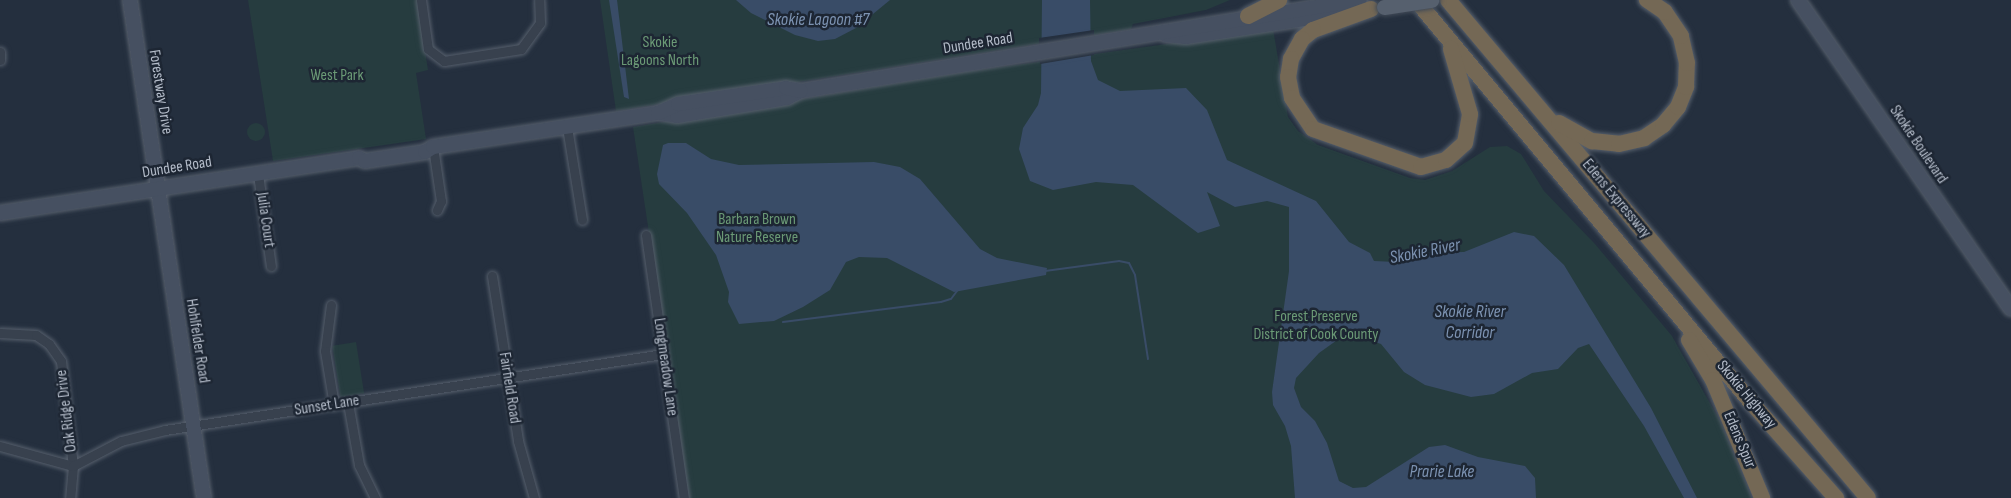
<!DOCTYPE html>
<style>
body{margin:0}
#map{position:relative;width:2011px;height:498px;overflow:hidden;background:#242f3e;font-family:"Sofia Sans Condensed",sans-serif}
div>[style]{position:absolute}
.green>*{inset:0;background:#263c3f;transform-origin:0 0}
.round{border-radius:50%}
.water>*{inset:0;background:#394c67}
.pier>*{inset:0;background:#242f3e}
.stream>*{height:2px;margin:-1px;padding:0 1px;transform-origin:1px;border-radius:1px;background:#394c67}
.roads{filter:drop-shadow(0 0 2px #565f6c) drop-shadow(0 0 2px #565f6c)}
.street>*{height:9px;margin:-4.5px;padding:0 4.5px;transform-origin:4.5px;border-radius:4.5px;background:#38414e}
.secondary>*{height:14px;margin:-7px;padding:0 7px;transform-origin:7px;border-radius:7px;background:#465061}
.highway>*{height:16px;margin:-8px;padding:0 8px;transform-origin:8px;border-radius:8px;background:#746855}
.bridges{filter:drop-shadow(0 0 2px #414a57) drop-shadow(0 0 2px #414a57)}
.primary-bridge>*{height:15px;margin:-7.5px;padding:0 7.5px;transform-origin:7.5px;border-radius:7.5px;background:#56606e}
span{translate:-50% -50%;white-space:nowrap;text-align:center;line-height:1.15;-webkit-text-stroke:5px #1d2633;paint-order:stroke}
.park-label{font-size:16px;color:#6b9a76}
.street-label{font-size:16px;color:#b4bcc9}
.water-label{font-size:18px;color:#7c92b1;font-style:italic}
</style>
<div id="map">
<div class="green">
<i style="clip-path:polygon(248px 0,417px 0,428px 70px,416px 73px,426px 139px,273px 161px)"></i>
<i style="clip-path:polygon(600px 0,1230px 0,1206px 10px,1133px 24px,1131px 29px,616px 111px)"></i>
<i style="clip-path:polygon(1273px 29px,1288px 117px,1298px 131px,1318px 145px,1410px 178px,1425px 180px,1452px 171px,1490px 147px,1507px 146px,1521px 154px,1544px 191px,1595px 244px,1672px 336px,1720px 421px,1752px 498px,689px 498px,633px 127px,965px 72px)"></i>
<i class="round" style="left:247px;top:123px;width:18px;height:18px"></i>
<i style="left:356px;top:342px;width:52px;height:24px;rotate:81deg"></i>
</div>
<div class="water">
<i style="clip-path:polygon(609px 0,617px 0,629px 99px,624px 97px)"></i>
<i style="clip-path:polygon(736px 0,890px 0,856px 28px,835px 39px,818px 41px,795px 35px,751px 13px)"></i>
<i style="clip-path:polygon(1042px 0,1090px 0,1091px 61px,1098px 80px,1120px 91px,1186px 88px,1207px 110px,1227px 160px,1316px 201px,1349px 242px,1370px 253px,1374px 261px,1396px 262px,1404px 253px,1464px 252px,1514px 232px,1534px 236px,1564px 265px,1651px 408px,1697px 498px,1684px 498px,1644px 426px,1589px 344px,1578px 348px,1558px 369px,1532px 373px,1494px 394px,1471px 397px,1425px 385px,1404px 372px,1381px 344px,1347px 333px,1319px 353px,1296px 378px,1294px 388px,1301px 407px,1315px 421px,1327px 443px,1339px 481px,1353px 488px,1366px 487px,1429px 447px,1445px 445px,1478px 457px,1525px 466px,1535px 478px,1536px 498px,1295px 498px,1291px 446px,1285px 426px,1273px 405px,1272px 392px,1289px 271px,1289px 207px,1267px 201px,1235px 207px,1207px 192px,1220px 226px,1198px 233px,1133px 185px,1096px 182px,1053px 190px,1030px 181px,1019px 149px,1023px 128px,1038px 105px,1041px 93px)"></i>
<i style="clip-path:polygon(668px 143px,686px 143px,711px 159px,739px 165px,874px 162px,900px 167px,920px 179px,980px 249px,997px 258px,1047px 268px,1046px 275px,954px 292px,887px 258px,859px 257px,846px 262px,830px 290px,803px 307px,774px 321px,739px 324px,728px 302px,729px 292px,716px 255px,687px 213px,659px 184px,657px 174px,663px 145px)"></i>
</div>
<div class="pier">
<i style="clip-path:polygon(1094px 30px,1094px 55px,1040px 64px,1039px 38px)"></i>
</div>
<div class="stream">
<i style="left:1045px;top:271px;width:75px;rotate:-7.7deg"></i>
<i style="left:1119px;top:261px;width:10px;rotate:11deg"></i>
<i style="left:1129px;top:263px;width:13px;rotate:63deg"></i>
<i style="left:1135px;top:275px;width:85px;rotate:81.2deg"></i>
<i style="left:783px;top:322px;width:159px;rotate:-7.2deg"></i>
<i style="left:941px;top:302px;width:10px;rotate:-17deg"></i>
<i style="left:951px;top:299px;width:10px;rotate:-53deg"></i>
</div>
<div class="roads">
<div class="street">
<i style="left:421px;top:0;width:49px;rotate:81.9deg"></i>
<i style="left:428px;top:49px;width:20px;rotate:37deg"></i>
<i style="left:444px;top:61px;width:78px;rotate:-8.9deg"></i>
<i style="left:521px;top:49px;width:32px;rotate:-54deg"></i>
<i style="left:540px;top:23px;width:23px;rotate:-92deg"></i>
<i style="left:0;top:52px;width:8px;rotate:90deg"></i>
<i style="left:567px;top:127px;width:94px;rotate:80.8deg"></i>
<i style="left:433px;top:147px;width:55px;rotate:81.6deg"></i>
<i style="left:441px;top:201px;width:10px;rotate:114deg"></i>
<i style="left:258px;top:174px;width:93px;rotate:82deg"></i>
<i style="left:646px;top:235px;width:266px;rotate:81.8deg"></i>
<i style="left:492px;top:276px;width:167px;rotate:81deg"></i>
<i style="left:518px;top:441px;width:59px;rotate:74.3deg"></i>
<i style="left:331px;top:305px;width:46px;rotate:97.4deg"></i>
<i style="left:325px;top:351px;width:55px;rotate:80.5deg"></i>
<i style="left:0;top:333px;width:36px;rotate:3deg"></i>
<i style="left:36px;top:335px;width:16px;rotate:35deg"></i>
<i style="left:49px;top:344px;width:21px;rotate:55deg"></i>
<i style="left:61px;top:361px;width:106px;rotate:83.5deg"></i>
<i style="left:73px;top:466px;width:32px;rotate:95deg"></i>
<i style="left:348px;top:403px;width:63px;rotate:79.9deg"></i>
<i style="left:359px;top:465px;width:37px;rotate:64deg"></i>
<i style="left:0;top:446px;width:76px;rotate:15.3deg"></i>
<i style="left:73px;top:466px;width:54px;rotate:-27.5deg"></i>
<i style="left:121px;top:441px;width:45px;rotate:-14deg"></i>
<i style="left:165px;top:430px;width:504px;rotate:-8.68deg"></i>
</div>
<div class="secondary">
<i style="left:130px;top:0;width:503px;rotate:81.55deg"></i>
<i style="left:1798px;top:0;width:375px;rotate:55.4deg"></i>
<i style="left:1166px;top:35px;width:20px;rotate:6deg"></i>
<i style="left:1186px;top:37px;width:165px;rotate:-8.7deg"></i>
<i style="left:660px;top:113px;width:17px;rotate:10deg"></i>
<i style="left:677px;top:116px;width:111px;rotate:-9.3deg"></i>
<i style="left:787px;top:98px;width:16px;rotate:-27deg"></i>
<i style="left:801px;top:91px;width:566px;rotate:-9.25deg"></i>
<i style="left:0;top:213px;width:363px;rotate:-8.7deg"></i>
<i style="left:359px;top:158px;width:7px;rotate:27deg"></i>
<i style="left:365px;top:161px;width:61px;rotate:-8.5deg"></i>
<i style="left:425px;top:152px;width:9px;rotate:-32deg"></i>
<i style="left:433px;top:147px;width:228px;rotate:-8.6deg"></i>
<i style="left:658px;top:113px;width:22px;rotate:-24deg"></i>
<i style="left:678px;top:104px;width:109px;rotate:-8.4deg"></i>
<i style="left:786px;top:88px;width:15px;rotate:11deg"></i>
</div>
<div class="highway">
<i style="left:1416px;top:0;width:522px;rotate:50.21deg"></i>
<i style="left:1750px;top:401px;width:130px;rotate:48.4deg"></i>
<i style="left:1448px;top:0;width:651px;rotate:49.86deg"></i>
<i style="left:1371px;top:9px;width:62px;rotate:160.1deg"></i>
<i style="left:1313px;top:30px;width:14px;rotate:141deg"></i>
<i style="left:1302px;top:39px;width:23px;rotate:119deg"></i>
<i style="left:1291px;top:59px;width:18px;rotate:99deg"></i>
<i style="left:1288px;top:77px;width:21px;rotate:79deg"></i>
<i style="left:1292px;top:98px;width:37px;rotate:56deg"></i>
<i style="left:1313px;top:129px;width:114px;rotate:19.4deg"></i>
<i style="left:1421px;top:167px;width:26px;rotate:-16deg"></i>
<i style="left:1446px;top:160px;width:25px;rotate:-42deg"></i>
<i style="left:1465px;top:143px;width:29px;rotate:-80deg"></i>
<i style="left:1470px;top:114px;width:68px;rotate:-106.3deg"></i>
<i style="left:1248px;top:16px;width:35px;rotate:-27deg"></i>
<i style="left:1559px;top:123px;width:38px;rotate:29deg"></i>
<i style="left:1592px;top:141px;width:27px;rotate:6deg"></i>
<i style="left:1619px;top:144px;width:26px;rotate:-13deg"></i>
<i style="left:1644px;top:138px;width:23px;rotate:-34deg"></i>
<i style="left:1663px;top:125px;width:23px;rotate:-50deg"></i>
<i style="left:1678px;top:107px;width:22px;rotate:-68deg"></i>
<i style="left:1686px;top:87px;width:24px;rotate:-88deg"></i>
<i style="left:1687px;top:63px;width:28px;rotate:-103deg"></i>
<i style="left:1681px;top:36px;width:29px;rotate:-124deg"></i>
<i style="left:1665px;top:12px;width:22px;rotate:-146deg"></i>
<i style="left:1689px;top:340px;width:47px;rotate:59deg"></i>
<i style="left:1713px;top:380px;width:128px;rotate:67.4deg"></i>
</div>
</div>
<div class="bridges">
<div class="primary-bridge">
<i style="left:1384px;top:7px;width:48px;rotate:-8.5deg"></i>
</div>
</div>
<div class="park-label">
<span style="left:660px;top:52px">Skokie<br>Lagoons North</span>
<span style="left:337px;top:76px">West Park</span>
<span style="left:757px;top:229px">Barbara Brown<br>Nature Reserve</span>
<span style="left:1316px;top:326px">Forest Preserve<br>District of Cook County</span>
</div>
<div class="street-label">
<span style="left:978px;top:44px;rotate:-9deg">Dundee Road</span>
<span style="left:160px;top:92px;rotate:81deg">Forestway Drive</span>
<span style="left:1918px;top:145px;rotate:56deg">Skokie Boulevard</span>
<span style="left:177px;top:168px;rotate:-9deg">Dundee Road</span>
<span style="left:1616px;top:199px;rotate:50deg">Edens Expressway</span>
<span style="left:265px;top:220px;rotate:82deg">Julia Court</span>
<span style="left:197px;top:341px;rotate:81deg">Hohlfelder Road</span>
<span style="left:665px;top:367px;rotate:82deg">Longmeadow Lane</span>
<span style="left:509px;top:388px;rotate:81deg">Fairfield Road</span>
<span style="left:1746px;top:395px;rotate:50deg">Skokie Highway</span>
<span style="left:327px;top:406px;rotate:-9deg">Sunset Lane</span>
<span style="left:67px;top:411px;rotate:-97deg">Oak Ridge Drive</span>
<span style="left:1739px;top:440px;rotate:67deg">Edens Spur</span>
</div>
<div class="water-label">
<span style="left:818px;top:20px">Skokie Lagoon #7</span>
<span style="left:1425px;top:252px;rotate:-11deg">Skokie River</span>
<span style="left:1470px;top:323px">Skokie River<br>Corridor</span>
<span style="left:1442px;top:472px">Prarie Lake</span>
</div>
</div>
